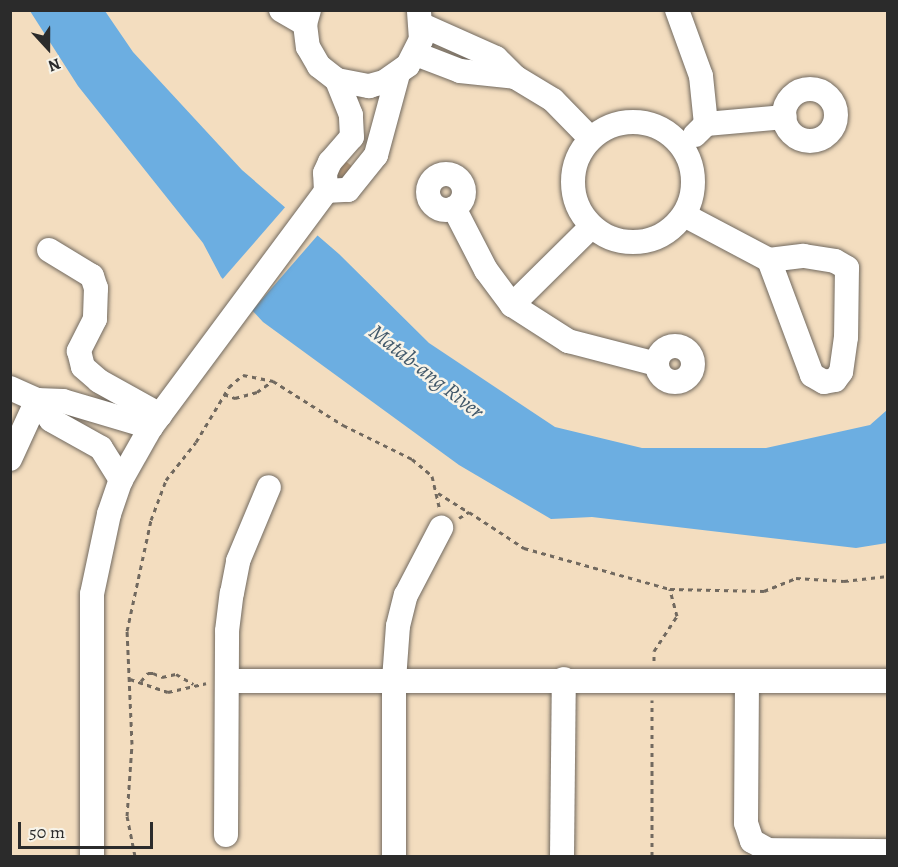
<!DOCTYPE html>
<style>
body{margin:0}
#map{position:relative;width:898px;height:867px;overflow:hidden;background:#f3ddbf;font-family:Alegreya,serif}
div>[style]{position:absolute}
.water>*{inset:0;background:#6caee1}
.pier>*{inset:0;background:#f3ddbf;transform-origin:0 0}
.building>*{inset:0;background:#c9a47c;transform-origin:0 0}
.path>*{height:3px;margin-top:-1.5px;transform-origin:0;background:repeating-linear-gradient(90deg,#71695f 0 4.5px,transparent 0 9px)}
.roads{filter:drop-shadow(0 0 2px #71695f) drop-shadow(0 0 2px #71695f)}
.minor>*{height:24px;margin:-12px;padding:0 12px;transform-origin:12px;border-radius:12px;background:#fff}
.minor>.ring{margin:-12px;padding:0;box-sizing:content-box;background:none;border:24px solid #fff;border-radius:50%}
span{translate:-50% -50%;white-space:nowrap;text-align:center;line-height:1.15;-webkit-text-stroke:5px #f7f3e8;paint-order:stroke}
.water-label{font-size:22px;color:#42596b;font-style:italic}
.frame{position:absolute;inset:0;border:12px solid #2b2b2b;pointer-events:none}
.north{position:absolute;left:18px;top:18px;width:60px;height:60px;-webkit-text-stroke:4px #f7f3e8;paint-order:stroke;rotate:159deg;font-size:16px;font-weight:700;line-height:24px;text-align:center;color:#2b2b2b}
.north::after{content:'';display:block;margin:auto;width:21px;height:27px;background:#2b2b2b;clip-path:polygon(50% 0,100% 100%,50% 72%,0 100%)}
.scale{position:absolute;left:18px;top:822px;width:135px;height:27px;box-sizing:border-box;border:3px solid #2b2b2b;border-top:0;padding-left:8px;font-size:18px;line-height:21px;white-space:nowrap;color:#2b2b2b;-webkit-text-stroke:4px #f7f3e8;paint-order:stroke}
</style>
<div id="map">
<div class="water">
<i style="clip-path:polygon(30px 11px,105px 11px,133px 52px,242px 170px,339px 254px,429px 343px,555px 427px,642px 448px,766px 448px,870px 425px,887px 410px,887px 543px,856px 548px,592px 517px,551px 519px,459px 465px,263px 322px,221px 277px,203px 243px,78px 86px)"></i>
</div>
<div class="pier">
<i style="left:287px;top:205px;width:43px;height:102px;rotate:41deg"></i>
</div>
<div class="building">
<i style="left:344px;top:160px;width:11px;height:19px;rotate:38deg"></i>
</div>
<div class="path">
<i style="left:224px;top:394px;width:12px;rotate:20deg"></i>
<i style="left:235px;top:398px;width:23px;rotate:-15deg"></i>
<i style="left:257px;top:392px;width:19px;rotate:-35deg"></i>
<i style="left:438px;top:493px;width:36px;rotate:32deg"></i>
<i style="left:459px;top:518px;width:12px;rotate:-31deg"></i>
<i style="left:469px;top:512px;width:66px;rotate:33.2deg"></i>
<i style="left:524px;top:548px;width:152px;rotate:15.7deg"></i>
<i style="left:670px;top:589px;width:94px;rotate:1.2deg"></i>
<i style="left:764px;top:591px;width:35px;rotate:-22deg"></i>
<i style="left:796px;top:578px;width:48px;rotate:3.6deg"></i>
<i style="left:844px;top:581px;width:44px;rotate:-6.5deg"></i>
<i style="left:654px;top:661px;width:10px;rotate:-90deg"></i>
<i style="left:654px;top:651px;width:42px;rotate:-56.7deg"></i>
<i style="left:677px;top:616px;width:28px;rotate:-105deg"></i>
<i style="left:130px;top:679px;width:40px;rotate:18.9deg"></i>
<i style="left:168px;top:692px;width:39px;rotate:-13deg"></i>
<i style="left:141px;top:681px;width:11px;rotate:-49deg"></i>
<i style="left:148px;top:673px;width:5px"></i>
<i style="left:153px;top:673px;width:10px;rotate:24deg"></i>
<i style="left:162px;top:677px;width:14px;rotate:-12deg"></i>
<i style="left:176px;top:674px;width:20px;rotate:30deg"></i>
<i style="left:135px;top:856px;width:41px;rotate:-101.3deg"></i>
<i style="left:127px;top:816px;width:72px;rotate:-86deg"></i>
<i style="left:132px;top:744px;width:113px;rotate:-92.5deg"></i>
<i style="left:127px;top:631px;width:114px;rotate:-77.8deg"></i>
<i style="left:151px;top:520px;width:43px;rotate:-69.4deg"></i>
<i style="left:166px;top:480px;width:48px;rotate:-51.7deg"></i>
<i style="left:196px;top:442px;width:64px;rotate:-59deg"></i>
<i style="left:229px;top:387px;width:18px;rotate:-41deg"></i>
<i style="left:243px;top:375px;width:31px;rotate:11deg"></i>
<i style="left:273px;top:381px;width:83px;rotate:32.2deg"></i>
<i style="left:343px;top:425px;width:77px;rotate:26.2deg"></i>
<i style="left:412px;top:459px;width:26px;rotate:40deg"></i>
<i style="left:432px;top:476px;width:32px;rotate:77deg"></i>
<i style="left:652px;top:856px;width:156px;rotate:-90deg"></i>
</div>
<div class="roads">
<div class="minor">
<i style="left:281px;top:10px;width:28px;rotate:30deg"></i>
<i style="left:309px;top:10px;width:15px;rotate:106deg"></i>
<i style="left:305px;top:24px;width:23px;rotate:83deg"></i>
<i style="left:308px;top:47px;width:22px;rotate:60deg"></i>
<i style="left:319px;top:66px;width:23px;rotate:38deg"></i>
<i style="left:337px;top:80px;width:33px;rotate:11deg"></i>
<i style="left:369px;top:86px;width:16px;rotate:-15deg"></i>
<i style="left:384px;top:82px;width:29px;rotate:-35deg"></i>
<i style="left:408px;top:65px;width:28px;rotate:-63deg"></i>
<i style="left:421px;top:40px;width:30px;rotate:-94deg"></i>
<i style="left:677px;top:10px;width:70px;rotate:70deg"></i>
<i style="left:701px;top:76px;width:48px;rotate:84.1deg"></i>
<i style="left:422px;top:25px;width:81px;rotate:24deg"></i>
<i style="left:496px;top:58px;width:27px;rotate:45deg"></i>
<i style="left:515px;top:77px;width:44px;rotate:31.2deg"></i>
<i style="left:553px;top:100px;width:54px;rotate:45.7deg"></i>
<i style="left:416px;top:54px;width:47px;rotate:21.1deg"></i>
<i style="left:460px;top:71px;width:55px;rotate:6.2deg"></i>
<i class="ring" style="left:784px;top:89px;width:28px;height:28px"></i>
<i class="ring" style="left:573px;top:122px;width:96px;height:96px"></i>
<i style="left:695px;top:135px;width:16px;rotate:-45deg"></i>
<i style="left:706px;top:124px;width:79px;rotate:-5.1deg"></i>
<i class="ring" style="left:428px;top:174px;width:12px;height:12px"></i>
<i style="left:326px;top:191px;width:22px;rotate:-3deg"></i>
<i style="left:348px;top:190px;width:45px;rotate:-51.3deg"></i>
<i style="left:376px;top:155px;width:84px;rotate:-74.8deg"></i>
<i style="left:454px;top:208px;width:70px;rotate:62.7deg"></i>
<i style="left:486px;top:270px;width:44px;rotate:53.4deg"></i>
<i style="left:512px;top:305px;width:111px;rotate:-44.6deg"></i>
<i style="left:684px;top:215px;width:96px;rotate:27.9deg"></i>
<i style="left:769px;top:260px;width:35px;rotate:-7deg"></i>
<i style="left:804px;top:256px;width:31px;rotate:9deg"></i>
<i style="left:835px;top:261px;width:14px;rotate:30deg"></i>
<i style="left:847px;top:268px;width:69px;rotate:90.8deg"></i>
<i style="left:846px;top:337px;width:35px;rotate:98deg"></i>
<i style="left:841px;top:372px;width:10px;rotate:127deg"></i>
<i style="left:835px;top:380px;width:11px;rotate:170deg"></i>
<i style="left:824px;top:382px;width:14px;rotate:-150deg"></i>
<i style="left:812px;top:375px;width:123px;rotate:-110.5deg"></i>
<i style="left:49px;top:250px;width:50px;rotate:31.2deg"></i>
<i style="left:92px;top:276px;width:13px;rotate:72deg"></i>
<i style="left:96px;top:288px;width:31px;rotate:92deg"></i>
<i style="left:95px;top:319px;width:36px;rotate:117deg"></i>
<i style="left:79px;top:351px;width:16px;rotate:76deg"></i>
<i style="left:83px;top:367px;width:21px;rotate:41deg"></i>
<i style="left:99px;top:381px;width:70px;rotate:29.1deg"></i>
<i style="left:512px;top:305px;width:67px;rotate:32.7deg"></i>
<i style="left:568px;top:341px;width:92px;rotate:14.5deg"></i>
<i class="ring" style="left:657px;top:346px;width:12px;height:12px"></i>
<i style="left:10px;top:388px;width:30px;rotate:24deg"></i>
<i style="left:37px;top:400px;width:26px;rotate:2deg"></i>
<i style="left:63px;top:401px;width:92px;rotate:16.5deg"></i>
<i style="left:37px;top:400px;width:24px;rotate:55deg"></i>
<i style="left:51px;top:420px;width:57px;rotate:29.2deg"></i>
<i style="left:101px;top:448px;width:38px;rotate:58deg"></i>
<i style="left:10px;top:459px;width:65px;rotate:-65.4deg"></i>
<i style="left:227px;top:681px;width:661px"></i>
<i style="left:747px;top:681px;width:142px;rotate:90.4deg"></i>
<i style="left:746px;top:823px;width:19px;rotate:72deg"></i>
<i style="left:752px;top:841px;width:18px;rotate:29deg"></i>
<i style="left:768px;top:850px;width:120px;rotate:0.5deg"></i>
<i style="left:226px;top:835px;width:204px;rotate:-89.7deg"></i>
<i style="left:227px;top:631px;width:38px;rotate:-83deg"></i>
<i style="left:232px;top:593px;width:33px;rotate:-79deg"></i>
<i style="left:238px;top:561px;width:80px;rotate:-67.3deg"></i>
<i style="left:92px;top:856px;width:262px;rotate:-90deg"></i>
<i style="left:92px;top:594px;width:82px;rotate:-78deg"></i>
<i style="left:109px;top:514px;width:36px;rotate:-71deg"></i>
<i style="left:121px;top:480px;width:61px;rotate:-60.5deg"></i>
<i style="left:151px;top:427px;width:294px;rotate:-53.4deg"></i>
<i style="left:326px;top:191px;width:18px;rotate:-93deg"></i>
<i style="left:325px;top:173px;width:12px;rotate:-66deg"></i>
<i style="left:330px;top:162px;width:33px;rotate:-49deg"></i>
<i style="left:352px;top:137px;width:22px;rotate:-93deg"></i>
<i style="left:351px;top:115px;width:38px;rotate:-112deg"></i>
<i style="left:394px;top:856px;width:176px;rotate:-90deg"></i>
<i style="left:394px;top:680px;width:54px;rotate:-85.8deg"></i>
<i style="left:398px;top:626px;width:32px;rotate:-76deg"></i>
<i style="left:406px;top:595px;width:76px;rotate:-62.4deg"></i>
<i style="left:562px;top:856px;width:177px;rotate:-89.4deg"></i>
</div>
</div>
<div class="water-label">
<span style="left:426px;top:372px;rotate:38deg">Matab-ang River</span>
</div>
<div class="frame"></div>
<div class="north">N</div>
<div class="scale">50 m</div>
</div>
